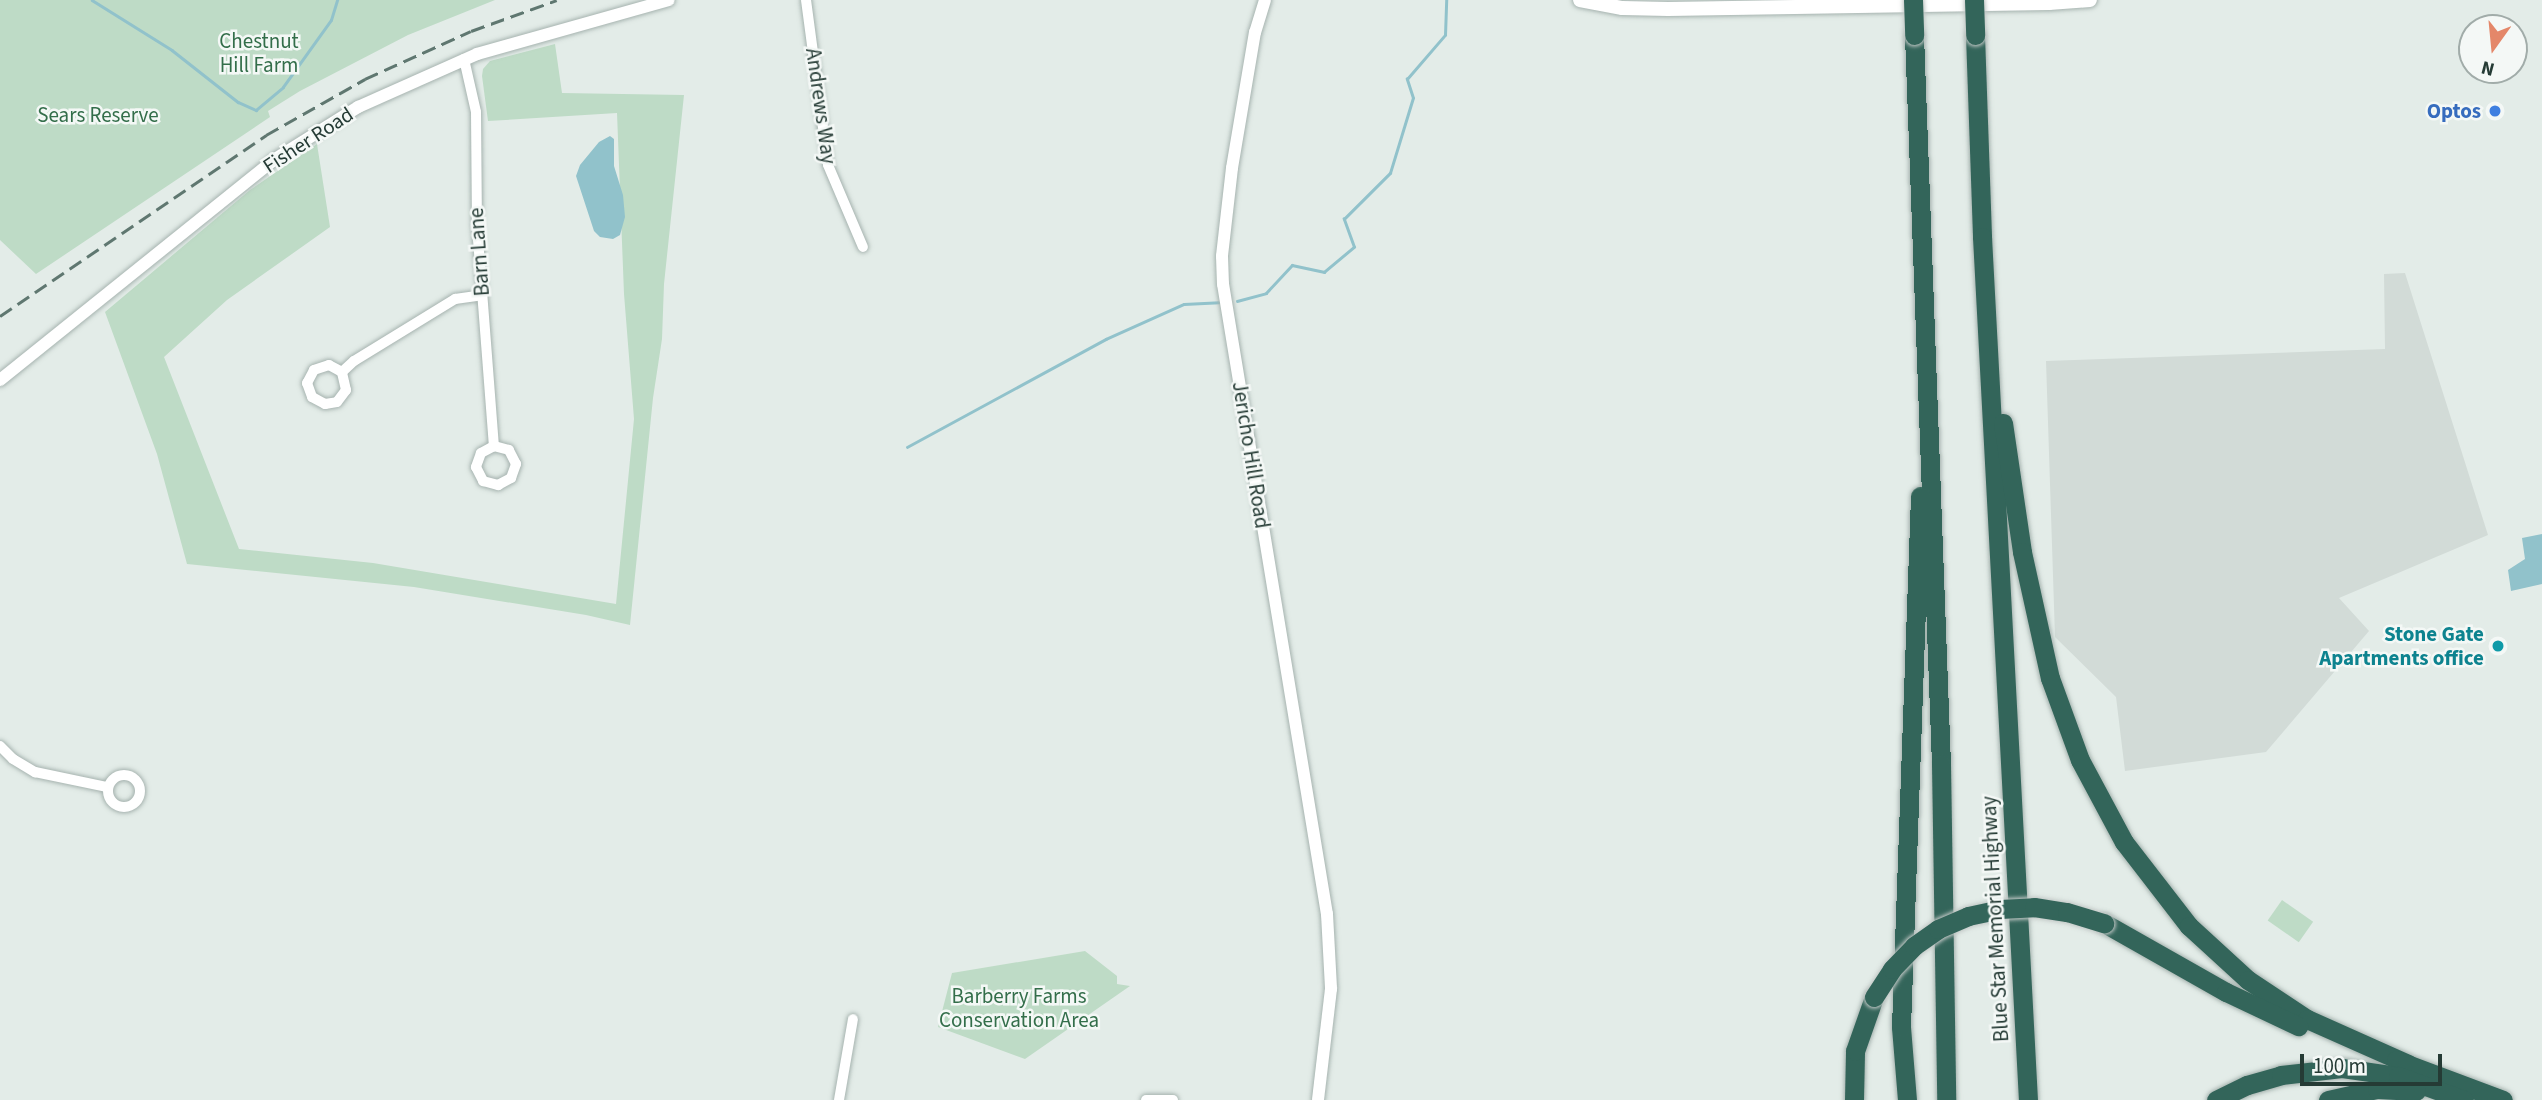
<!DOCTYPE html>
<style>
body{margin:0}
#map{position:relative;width:2542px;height:1100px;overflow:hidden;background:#e3ece8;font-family:"Source Sans 3",sans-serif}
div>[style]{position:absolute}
.built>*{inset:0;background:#d2dbd7}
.green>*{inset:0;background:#bedbc6;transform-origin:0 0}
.water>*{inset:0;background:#91c2cb}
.stream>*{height:2.5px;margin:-1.25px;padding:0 1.25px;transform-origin:1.25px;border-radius:1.25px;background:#91c2cb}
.roads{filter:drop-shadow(0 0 2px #a6b3af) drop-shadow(0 0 2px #a6b3af)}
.minor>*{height:10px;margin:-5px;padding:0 5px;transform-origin:5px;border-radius:5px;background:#fff}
.minor>.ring{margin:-5px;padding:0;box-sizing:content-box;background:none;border:10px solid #fff;border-radius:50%}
.tertiary>*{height:12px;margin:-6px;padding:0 6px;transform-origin:6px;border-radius:6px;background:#fff}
.secondary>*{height:14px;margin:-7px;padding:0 7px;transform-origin:7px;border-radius:7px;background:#fff}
.motorway>*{height:19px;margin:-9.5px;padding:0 9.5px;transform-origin:9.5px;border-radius:9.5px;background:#33655a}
.rail>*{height:2.5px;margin-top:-1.25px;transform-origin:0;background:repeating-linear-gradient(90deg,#5f7770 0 14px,transparent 0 21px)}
.bridges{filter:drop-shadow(0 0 2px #c2c8c6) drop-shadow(0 0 2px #c2c8c6)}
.motorway-bridge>*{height:19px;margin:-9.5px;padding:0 9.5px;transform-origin:9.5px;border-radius:9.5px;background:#33655a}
.dots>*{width:19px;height:19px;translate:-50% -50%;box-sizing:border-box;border:4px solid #f4f8f6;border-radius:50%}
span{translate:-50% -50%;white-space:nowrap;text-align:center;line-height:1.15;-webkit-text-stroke:5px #f4f8f6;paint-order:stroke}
.park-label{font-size:21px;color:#336e4a}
.street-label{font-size:21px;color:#253b35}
.shop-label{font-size:21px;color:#366cbe;font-weight:700}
.right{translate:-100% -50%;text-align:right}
.culture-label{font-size:21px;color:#0d838f;font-weight:700}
.north{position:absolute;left:2458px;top:14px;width:70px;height:70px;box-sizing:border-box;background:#f4f8f6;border:2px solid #a1aca9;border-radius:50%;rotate:195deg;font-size:19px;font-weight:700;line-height:28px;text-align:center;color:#253b35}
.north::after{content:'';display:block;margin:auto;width:24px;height:32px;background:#e48769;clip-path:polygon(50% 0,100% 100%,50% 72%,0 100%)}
.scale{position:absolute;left:2300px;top:1054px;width:142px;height:32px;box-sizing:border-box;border:4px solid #253b35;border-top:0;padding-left:9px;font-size:21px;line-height:24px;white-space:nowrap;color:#253b35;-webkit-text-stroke:5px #f4f8f6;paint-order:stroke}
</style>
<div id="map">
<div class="built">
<i style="clip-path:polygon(2405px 273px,2488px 535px,2339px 598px,2369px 631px,2266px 752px,2125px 771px,2116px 697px,2055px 637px,2046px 361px,2385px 349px,2384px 274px)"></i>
</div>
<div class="green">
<i style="clip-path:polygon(0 0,495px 0,408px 35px,300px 91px,268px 111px,270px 117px,36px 274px,0 240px)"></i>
<i style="clip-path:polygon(555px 44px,562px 93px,684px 95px,664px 284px,662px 339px,653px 398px,630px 625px,586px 615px,414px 587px,187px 564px,157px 454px,105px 312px,250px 190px,317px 144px,330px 227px,227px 300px,164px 357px,239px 549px,373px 563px,616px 604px,634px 419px,624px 294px,617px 113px,488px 121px,482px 76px,483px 69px,490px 61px)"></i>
<i style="left:2282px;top:900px;width:38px;height:25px;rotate:35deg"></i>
<i style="clip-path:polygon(1085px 951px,1117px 976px,1117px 984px,1130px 986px,1025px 1059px,938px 1027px,952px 973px)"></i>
</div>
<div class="water">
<i style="clip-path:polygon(610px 136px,614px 139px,614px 166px,623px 195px,625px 217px,620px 235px,613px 239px,600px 237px,594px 231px,576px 176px,580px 165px,599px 142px)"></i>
<i style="clip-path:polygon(2542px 534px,2542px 584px,2511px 591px,2508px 570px,2525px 559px,2522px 538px)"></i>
</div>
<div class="stream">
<i style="left:92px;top:0;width:94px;rotate:32deg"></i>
<i style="left:172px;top:50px;width:84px;rotate:38.2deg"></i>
<i style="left:238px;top:102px;width:20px;rotate:24deg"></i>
<i style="left:256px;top:110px;width:35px;rotate:-40deg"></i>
<i style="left:283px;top:87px;width:82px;rotate:-54.4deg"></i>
<i style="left:331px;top:20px;width:21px;rotate:-73deg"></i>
<i style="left:1237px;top:301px;width:30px;rotate:-15deg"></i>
<i style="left:1266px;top:293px;width:38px;rotate:-47deg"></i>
<i style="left:1292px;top:265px;width:33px;rotate:12deg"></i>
<i style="left:1324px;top:272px;width:39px;rotate:-40deg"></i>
<i style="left:1354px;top:247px;width:30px;rotate:-110deg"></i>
<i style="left:1344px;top:219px;width:65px;rotate:-45deg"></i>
<i style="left:1390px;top:173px;width:78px;rotate:-73deg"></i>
<i style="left:1413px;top:98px;width:20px;rotate:-108deg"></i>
<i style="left:1407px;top:79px;width:58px;rotate:-49.2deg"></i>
<i style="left:1445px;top:35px;width:35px;rotate:-88deg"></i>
<i style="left:907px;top:447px;width:226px;rotate:-28.5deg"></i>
<i style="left:1106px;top:339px;width:85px;rotate:-24.2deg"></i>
<i style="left:1184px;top:304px;width:35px;rotate:-3deg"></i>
</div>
<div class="roads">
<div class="minor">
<i style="left:806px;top:0;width:166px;rotate:82.4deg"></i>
<i style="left:828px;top:165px;width:89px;rotate:66.9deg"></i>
<i style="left:464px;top:59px;width:54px;rotate:77.2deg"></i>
<i style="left:476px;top:112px;width:114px;rotate:89.5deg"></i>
<i style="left:477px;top:226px;width:221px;rotate:85.6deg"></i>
<i style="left:494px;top:446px;width:15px;rotate:152deg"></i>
<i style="left:481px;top:453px;width:15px;rotate:110deg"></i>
<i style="left:476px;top:467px;width:16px;rotate:63deg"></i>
<i style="left:483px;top:481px;width:16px;rotate:15deg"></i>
<i style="left:498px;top:485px;width:15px;rotate:-28deg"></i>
<i style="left:511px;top:478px;width:15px;rotate:-70deg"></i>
<i style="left:516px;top:464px;width:16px;rotate:-117deg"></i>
<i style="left:509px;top:450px;width:16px;rotate:-165deg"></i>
<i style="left:342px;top:372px;width:15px;rotate:-152deg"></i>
<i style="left:329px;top:365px;width:16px;rotate:162deg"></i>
<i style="left:314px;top:370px;width:15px;rotate:118deg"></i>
<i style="left:307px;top:383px;width:15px;rotate:70deg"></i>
<i style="left:312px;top:397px;width:15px;rotate:28deg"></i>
<i style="left:325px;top:404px;width:12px;rotate:-9deg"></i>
<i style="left:337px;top:402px;width:15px;rotate:-53deg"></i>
<i style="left:346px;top:390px;width:18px;rotate:-103deg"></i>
<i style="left:342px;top:372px;width:16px;rotate:-43deg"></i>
<i style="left:354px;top:361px;width:119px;rotate:-31.5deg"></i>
<i style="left:455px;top:299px;width:27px;rotate:-8deg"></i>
<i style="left:0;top:746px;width:18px;rotate:45deg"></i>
<i style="left:13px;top:759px;width:26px;rotate:31deg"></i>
<i style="left:35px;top:772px;width:74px;rotate:11.8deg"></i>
<i class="ring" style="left:108px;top:775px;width:22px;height:22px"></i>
<i style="left:839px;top:1100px;width:82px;rotate:-80.2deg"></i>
<i style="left:1146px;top:1100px;width:27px"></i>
</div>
<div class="tertiary">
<i style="left:1265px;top:0;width:34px;rotate:107deg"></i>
<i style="left:1255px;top:32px;width:138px;rotate:99.6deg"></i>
<i style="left:1232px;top:168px;width:89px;rotate:96.5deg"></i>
<i style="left:1222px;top:256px;width:28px;rotate:88deg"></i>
<i style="left:1223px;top:284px;width:639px;rotate:80.63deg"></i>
<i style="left:1327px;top:914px;width:75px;rotate:86.9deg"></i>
<i style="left:1331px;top:989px;width:112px;rotate:96.7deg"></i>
<i style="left:0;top:380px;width:349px;rotate:-38.8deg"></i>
<i style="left:272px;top:161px;width:102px;rotate:-32.1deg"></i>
<i style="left:358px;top:107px;width:130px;rotate:-24deg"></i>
<i style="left:477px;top:54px;width:199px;rotate:-15.7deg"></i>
</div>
<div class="secondary">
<i style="left:1580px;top:0;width:43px;rotate:10.8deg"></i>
<i style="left:1622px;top:8px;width:46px;rotate:1.2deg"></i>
<i style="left:1668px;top:9px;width:381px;rotate:-0.9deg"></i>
<i style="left:2049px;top:3px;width:41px;rotate:-4.2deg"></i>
</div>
<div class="motorway">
<i style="left:1914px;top:35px;width:729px;rotate:87.88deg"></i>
<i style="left:1941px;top:764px;width:336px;rotate:89.1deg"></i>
<i style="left:1975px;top:35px;width:202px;rotate:88deg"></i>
<i style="left:1982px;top:237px;width:864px;rotate:86.95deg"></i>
<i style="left:2003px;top:423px;width:130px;rotate:81.6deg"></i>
<i style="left:2022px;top:552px;width:129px;rotate:77.5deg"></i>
<i style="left:2050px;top:678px;width:87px;rotate:69.9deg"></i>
<i style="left:2080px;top:760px;width:93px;rotate:61.8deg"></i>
<i style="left:2124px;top:842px;width:106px;rotate:52.3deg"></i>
<i style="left:2189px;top:926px;width:80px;rotate:42.5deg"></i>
<i style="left:2248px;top:980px;width:71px;rotate:33.5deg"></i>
<i style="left:2307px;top:1019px;width:111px;rotate:24deg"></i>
<i style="left:2104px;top:923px;width:140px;rotate:29.5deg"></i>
<i style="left:2226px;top:992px;width:80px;rotate:25.3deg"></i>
<i style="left:2396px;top:1060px;width:114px;rotate:20.5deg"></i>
<i style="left:1854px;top:1100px;width:49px;rotate:-88.8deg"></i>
<i style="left:1855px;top:1051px;width:57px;rotate:-70.6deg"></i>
<i style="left:1907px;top:1100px;width:73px;rotate:-94.7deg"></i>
<i style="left:1901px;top:1027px;width:531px;rotate:-87.95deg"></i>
<i style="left:2216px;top:1100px;width:34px;rotate:-26deg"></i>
<i style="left:2247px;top:1085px;width:35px;rotate:-16deg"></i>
<i style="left:2281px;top:1075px;width:61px;rotate:-6.5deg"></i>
<i style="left:2342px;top:1068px;width:57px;rotate:8.1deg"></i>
<i style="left:2398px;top:1076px;width:70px;rotate:20deg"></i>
<i style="left:2328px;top:1100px;width:50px;rotate:-12.7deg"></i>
<i style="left:2377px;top:1089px;width:39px;rotate:3deg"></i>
</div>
</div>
<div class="rail">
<i style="left:0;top:316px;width:322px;rotate:-34.2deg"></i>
<i style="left:266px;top:135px;width:114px;rotate:-29.5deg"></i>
<i style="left:365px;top:79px;width:116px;rotate:-24.4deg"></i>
<i style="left:471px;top:31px;width:91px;rotate:-19.8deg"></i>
</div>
<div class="bridges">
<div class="motorway-bridge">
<i style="left:1913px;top:0;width:35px;rotate:88deg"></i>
<i style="left:1974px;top:0;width:35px;rotate:88deg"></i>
<i style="left:1874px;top:997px;width:33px;rotate:-57deg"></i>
<i style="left:1892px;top:969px;width:32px;rotate:-46deg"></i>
<i style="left:1914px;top:946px;width:29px;rotate:-35deg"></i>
<i style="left:1938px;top:929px;width:33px;rotate:-23deg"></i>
<i style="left:1968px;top:916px;width:33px;rotate:-12deg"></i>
<i style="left:2000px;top:909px;width:34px;rotate:-3deg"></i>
<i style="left:2034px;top:907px;width:33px;rotate:9deg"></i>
<i style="left:2067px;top:912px;width:39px;rotate:17deg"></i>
</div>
</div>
<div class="dots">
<i style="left:2495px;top:111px;background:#3f7fe0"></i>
<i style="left:2498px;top:646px;background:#0f9aa8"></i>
</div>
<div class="park-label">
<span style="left:259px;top:53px">Chestnut<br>Hill Farm</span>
<span style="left:98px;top:115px">Sears Reserve</span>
<span style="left:1019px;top:1008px">Barberry Farms<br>Conservation Area</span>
</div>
<div class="street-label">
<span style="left:821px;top:106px;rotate:82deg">Andrews Way</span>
<span style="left:308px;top:140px;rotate:-33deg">Fisher Road</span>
<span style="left:479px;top:252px;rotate:-94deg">Barn Lane</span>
<span style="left:1251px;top:455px;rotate:81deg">Jericho Hill Road</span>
<span style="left:1995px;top:919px;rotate:-93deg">Blue Star Memorial Highway</span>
</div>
<div class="shop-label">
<span class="right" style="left:2481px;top:111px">Optos</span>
</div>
<div class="culture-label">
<span class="right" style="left:2484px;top:646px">Stone Gate<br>Apartments office</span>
</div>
<div class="north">N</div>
<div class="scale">100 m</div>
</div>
